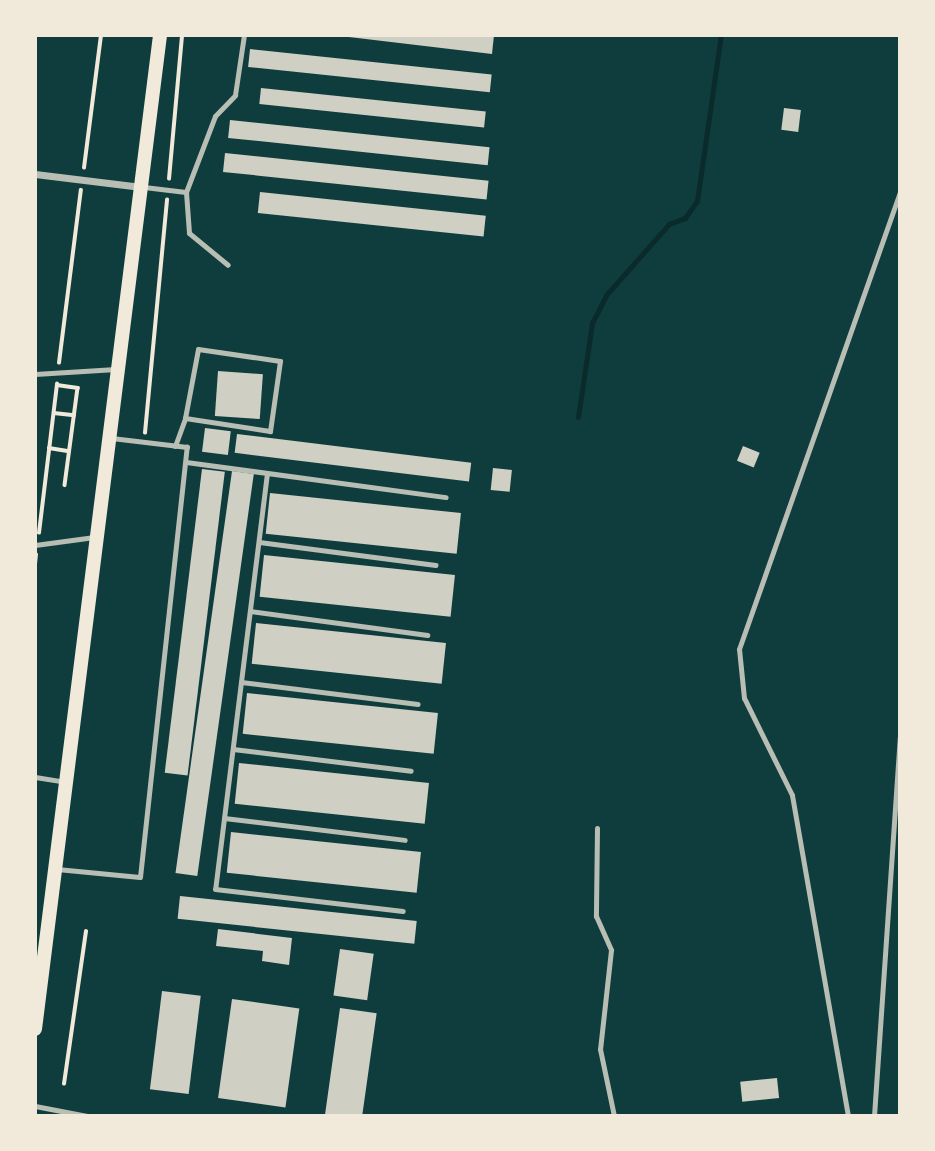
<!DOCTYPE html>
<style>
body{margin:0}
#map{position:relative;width:935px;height:1151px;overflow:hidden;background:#0f3d3e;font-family:Inter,sans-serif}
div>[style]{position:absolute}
.stream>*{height:5px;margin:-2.5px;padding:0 2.5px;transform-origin:2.5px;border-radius:2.5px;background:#0a2a2b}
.building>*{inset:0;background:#cfcfc3;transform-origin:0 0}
.path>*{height:3.5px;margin:-1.75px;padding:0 1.75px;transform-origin:1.75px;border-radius:1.75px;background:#f1e9da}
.service>*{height:5px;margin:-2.5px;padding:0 2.5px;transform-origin:2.5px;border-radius:2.5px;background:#b8beb3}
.minor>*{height:7px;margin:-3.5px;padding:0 3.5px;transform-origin:3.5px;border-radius:3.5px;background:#b8beb3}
.secondary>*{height:14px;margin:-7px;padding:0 7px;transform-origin:7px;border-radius:7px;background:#f1e9da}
span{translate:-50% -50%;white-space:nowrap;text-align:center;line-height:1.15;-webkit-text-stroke:7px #f1e9da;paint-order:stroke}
.frame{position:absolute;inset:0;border:37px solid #f1e9da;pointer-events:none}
</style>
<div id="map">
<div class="stream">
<i style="left:578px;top:417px;width:95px;rotate:-81.5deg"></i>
<i style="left:592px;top:323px;width:33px;rotate:-63deg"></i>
<i style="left:607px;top:294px;width:94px;rotate:-48.5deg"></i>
<i style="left:669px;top:224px;width:17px;rotate:-21deg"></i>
<i style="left:685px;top:218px;width:21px;rotate:-55deg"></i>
<i style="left:697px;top:201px;width:168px;rotate:-81.8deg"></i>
</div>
<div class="building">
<i style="clip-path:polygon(332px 35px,494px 35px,492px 54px)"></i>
<i style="left:250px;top:49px;width:243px;height:18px;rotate:6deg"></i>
<i style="left:261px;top:88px;width:226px;height:16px;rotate:6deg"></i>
<i style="left:784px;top:108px;width:17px;height:22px;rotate:7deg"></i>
<i style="left:230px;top:120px;width:261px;height:18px;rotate:6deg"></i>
<i style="left:225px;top:153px;width:265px;height:19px;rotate:6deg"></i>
<i style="left:260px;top:192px;width:227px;height:21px;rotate:6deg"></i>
<i style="left:218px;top:371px;width:45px;height:45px;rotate:4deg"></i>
<i style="left:205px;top:428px;width:26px;height:24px;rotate:7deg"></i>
<i style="left:237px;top:434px;width:236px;height:19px;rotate:7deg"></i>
<i style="left:743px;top:446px;width:18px;height:16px;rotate:22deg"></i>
<i style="left:493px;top:468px;width:19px;height:22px;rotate:6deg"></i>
<i style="left:202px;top:469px;width:23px;height:306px;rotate:7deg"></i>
<i style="left:232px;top:471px;width:22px;height:406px;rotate:8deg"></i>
<i style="left:270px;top:493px;width:192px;height:41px;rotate:6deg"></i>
<i style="left:264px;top:555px;width:192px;height:42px;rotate:6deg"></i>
<i style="left:256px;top:623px;width:191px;height:41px;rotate:6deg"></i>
<i style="left:247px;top:693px;width:192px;height:41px;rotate:6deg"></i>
<i style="left:239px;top:763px;width:191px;height:41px;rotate:6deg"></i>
<i style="left:231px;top:832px;width:191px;height:41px;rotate:6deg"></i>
<i style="left:180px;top:896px;width:238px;height:23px;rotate:6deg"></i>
<i style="clip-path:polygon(218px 929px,292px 938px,289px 965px,262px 961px,263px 951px,216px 946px)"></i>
<i style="left:340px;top:949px;width:34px;height:47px;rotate:8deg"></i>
<i style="left:162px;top:991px;width:39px;height:99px;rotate:7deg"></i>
<i style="left:232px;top:999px;width:68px;height:100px;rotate:8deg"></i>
<i style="left:340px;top:1008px;width:37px;height:109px;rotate:8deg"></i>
<i style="left:777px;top:1078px;width:20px;height:37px;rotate:84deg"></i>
</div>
<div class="path">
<i style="left:84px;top:168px;width:134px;rotate:-82.7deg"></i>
<i style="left:169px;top:179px;width:145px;rotate:-84.8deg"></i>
<i style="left:59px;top:363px;width:174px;rotate:-82.8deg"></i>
<i style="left:57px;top:385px;width:21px;rotate:8deg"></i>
<i style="left:78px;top:388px;width:98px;rotate:97.6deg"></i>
<i style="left:54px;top:413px;width:20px;rotate:6deg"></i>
<i style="left:145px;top:433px;width:234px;rotate:-84.6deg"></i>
<i style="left:49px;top:448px;width:20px;rotate:9deg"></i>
<i style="left:39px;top:533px;width:150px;rotate:-83.1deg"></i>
<i style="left:35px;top:564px;width:9px;rotate:-84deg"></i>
<i style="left:64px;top:1084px;width:154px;rotate:-81.8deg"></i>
</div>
<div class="service">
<i style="left:144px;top:187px;width:42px;rotate:6.8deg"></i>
<i style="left:186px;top:192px;width:41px;rotate:85.8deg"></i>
<i style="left:189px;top:233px;width:50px;rotate:39.4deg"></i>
<i style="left:186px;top:192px;width:81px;rotate:-69.1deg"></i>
<i style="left:215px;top:116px;width:29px;rotate:-46deg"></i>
<i style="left:235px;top:95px;width:61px;rotate:-81.5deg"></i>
<i style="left:35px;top:374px;width:81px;rotate:-3.5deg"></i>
<i style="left:175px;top:446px;width:30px;rotate:-70deg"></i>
<i style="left:185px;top:418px;width:70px;rotate:-79.3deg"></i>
<i style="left:198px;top:349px;width:83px;rotate:8.3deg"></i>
<i style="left:280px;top:361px;width:71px;rotate:98.1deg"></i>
<i style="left:270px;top:431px;width:86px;rotate:-171.3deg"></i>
<i style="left:186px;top:462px;width:262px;rotate:7.7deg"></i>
<i style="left:267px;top:473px;width:419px;rotate:97.1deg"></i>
<i style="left:215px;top:889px;width:189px;rotate:6.7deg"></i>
<i style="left:259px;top:542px;width:178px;rotate:7.4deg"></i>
<i style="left:35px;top:545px;width:60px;rotate:-7.7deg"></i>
<i style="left:250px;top:611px;width:179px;rotate:7.7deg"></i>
<i style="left:241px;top:682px;width:178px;rotate:7.1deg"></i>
<i style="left:233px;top:749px;width:179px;rotate:7deg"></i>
<i style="left:35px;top:777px;width:31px;rotate:9deg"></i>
<i style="left:224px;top:818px;width:182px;rotate:6.9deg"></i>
<i style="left:597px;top:828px;width:88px;rotate:90.7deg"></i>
<i style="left:596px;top:916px;width:37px;rotate:66deg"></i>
<i style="left:611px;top:950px;width:100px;rotate:96.3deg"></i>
<i style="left:600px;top:1049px;width:68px;rotate:78.2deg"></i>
<i style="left:57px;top:869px;width:83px;rotate:5.5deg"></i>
<i style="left:140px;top:877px;width:433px;rotate:-83.8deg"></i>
<i style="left:187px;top:447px;width:76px;rotate:-173.2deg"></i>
<i style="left:35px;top:1106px;width:53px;rotate:10.9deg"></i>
<i style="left:848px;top:1116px;width:326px;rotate:-99.9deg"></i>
<i style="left:792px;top:795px;width:108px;rotate:-116.3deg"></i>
<i style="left:744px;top:698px;width:49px;rotate:-95.8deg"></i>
<i style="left:739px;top:649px;width:484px;rotate:-70.6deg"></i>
<i style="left:874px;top:1116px;width:380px;rotate:-86.1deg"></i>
</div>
<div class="minor">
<i style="left:35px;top:174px;width:107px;rotate:7deg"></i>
</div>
<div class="secondary">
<i style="left:35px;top:1029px;width:1002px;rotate:-82.83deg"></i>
</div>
<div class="frame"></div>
</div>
